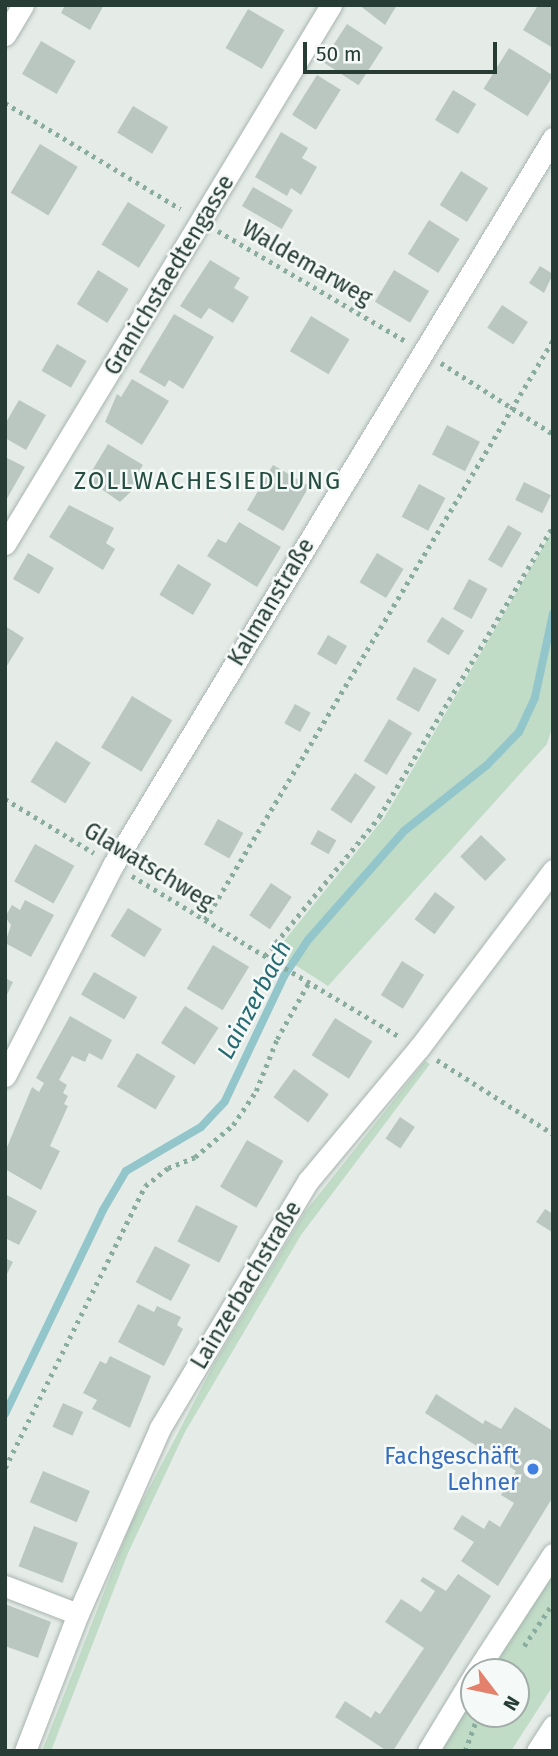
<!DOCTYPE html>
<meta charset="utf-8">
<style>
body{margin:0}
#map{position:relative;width:558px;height:1756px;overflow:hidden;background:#e5ece8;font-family:"Fira Sans",sans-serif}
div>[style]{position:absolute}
.green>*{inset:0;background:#c0dbc6}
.stream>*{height:8px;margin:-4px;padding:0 4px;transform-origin:4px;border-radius:4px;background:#93c6cb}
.building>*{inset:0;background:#bac7c1;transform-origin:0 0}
.path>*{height:4.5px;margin-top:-2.25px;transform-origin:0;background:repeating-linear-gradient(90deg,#89ac9f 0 3.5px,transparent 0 8.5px)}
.roads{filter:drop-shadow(0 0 2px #a8b4af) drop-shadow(0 0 2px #a8b4af)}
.minor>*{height:21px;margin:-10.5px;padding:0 10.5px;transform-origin:10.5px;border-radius:10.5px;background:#fff}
.tertiary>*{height:21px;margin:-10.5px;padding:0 10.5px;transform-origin:10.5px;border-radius:10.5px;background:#fff}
.dots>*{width:19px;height:19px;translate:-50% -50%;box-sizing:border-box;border:4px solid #f5f9f7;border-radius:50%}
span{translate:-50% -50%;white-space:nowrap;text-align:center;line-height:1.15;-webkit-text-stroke:5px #f5f9f7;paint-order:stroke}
.street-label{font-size:23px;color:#263c35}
.shop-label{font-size:23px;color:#366cbe}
.right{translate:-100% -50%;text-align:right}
.neighbourhood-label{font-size:24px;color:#244c40;letter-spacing:2px}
.water-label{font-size:24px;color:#266a72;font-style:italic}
.frame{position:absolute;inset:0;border:7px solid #263c35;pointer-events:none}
.north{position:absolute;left:460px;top:1658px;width:70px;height:70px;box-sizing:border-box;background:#f5f9f7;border:2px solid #a2ada9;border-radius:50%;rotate:122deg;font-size:19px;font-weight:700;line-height:28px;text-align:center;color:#263c35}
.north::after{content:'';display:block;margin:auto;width:24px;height:32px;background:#e3816d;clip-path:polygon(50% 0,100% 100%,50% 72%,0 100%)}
.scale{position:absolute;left:303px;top:42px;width:194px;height:32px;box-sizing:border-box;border:4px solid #263c35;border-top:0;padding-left:9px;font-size:21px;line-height:24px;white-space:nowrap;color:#263c35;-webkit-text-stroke:5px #f5f9f7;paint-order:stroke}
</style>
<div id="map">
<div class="green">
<i style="clip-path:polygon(553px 530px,553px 724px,547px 744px,328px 986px,275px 952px,384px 818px)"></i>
<i style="clip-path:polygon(425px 1061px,430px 1064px,301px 1235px,185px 1432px,128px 1553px,51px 1751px,42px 1751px,131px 1523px,215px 1362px,305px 1212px)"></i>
<i style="clip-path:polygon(553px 1572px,553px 1686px,511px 1751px,439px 1751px,474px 1694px,474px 1714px,516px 1714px,516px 1672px,488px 1672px)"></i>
</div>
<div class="stream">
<i style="left:5px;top:1414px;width:226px;rotate:-64.3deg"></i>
<i style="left:103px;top:1210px;width:45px;rotate:-59.5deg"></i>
<i style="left:126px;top:1171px;width:87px;rotate:-30.4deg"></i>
<i style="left:201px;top:1127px;width:35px;rotate:-47deg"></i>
<i style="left:225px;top:1101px;width:138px;rotate:-64.7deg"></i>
<i style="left:284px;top:976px;width:43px;rotate:-56.3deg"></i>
<i style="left:308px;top:940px;width:145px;rotate:-48.6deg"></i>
<i style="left:404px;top:831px;width:106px;rotate:-38.5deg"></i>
<i style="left:487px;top:765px;width:46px;rotate:-45.9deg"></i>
<i style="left:519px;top:732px;width:38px;rotate:-65deg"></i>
<i style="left:535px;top:697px;width:85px;rotate:-77.8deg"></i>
</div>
<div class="building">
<i style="clip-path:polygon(65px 5px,104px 5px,90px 30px,61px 13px)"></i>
<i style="clip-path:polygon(359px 5px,397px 5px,385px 25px)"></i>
<i style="clip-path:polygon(538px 5px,553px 5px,553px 48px,523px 30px)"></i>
<i style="left:248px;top:9px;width:42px;height:45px;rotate:30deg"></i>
<i style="left:347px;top:24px;width:43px;height:45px;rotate:33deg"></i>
<i style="left:41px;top:41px;width:40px;height:38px;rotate:30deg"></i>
<i style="left:509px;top:48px;width:52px;height:48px;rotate:32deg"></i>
<i style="left:317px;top:75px;width:28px;height:47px;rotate:32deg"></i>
<i style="left:453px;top:90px;width:27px;height:35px;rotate:31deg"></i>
<i style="left:133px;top:106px;width:41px;height:31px;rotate:31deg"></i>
<i style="clip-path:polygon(281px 132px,308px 148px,302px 158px,317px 167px,301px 195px,291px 188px,287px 196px,255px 177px)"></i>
<i style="left:40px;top:144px;width:44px;height:57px;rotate:31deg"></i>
<i style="left:461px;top:171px;width:32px;height:40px;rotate:32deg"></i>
<i style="left:253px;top:187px;width:46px;height:22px;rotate:30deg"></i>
<i style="left:128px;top:202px;width:44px;height:50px;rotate:32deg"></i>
<i style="left:429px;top:220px;width:36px;height:40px;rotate:32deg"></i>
<i style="clip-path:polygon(210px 260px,240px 278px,234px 288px,249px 297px,233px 323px,209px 308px,201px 319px,180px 306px)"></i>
<i style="clip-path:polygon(540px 266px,553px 274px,544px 293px,529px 283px)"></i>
<i style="left:98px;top:270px;width:36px;height:40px;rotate:32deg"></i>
<i style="left:394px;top:270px;width:41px;height:37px;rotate:31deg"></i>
<i style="left:502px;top:305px;width:31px;height:27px;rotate:33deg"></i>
<i style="clip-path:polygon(174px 314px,214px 337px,183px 389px,169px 380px,165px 387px,139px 372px)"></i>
<i style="left:311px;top:316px;width:45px;height:41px;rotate:31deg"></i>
<i style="left:57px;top:344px;width:34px;height:31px;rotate:30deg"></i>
<i style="clip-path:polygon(132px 379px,169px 401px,142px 445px,105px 422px,117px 394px,121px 397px)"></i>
<i style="clip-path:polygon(19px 400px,46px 415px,26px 450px,5px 438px,5px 424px)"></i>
<i style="left:447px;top:425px;width:37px;height:33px;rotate:27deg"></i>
<i style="clip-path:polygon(108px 444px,143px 465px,134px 479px,140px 483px,120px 502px,87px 479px)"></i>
<i style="clip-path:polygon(5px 457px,25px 467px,5px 502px)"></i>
<i style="left:273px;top:465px;width:42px;height:52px;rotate:30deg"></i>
<i style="left:524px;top:482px;width:30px;height:20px;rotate:26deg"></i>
<i style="left:419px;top:484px;width:30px;height:37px;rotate:28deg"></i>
<i style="clip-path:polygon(69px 505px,114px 528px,106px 543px,115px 549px,103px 570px,49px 537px)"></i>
<i style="clip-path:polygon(239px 522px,281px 547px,257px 587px,207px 556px,218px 539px,226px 543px)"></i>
<i style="left:508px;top:525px;width:16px;height:40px;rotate:30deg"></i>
<i style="left:28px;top:553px;width:30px;height:30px;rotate:30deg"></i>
<i style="left:377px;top:553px;width:31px;height:34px;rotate:31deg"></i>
<i style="left:178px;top:564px;width:39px;height:36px;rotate:31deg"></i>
<i style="left:469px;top:579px;width:21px;height:34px;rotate:28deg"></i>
<i style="left:442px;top:617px;width:26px;height:29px;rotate:32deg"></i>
<i style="clip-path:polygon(5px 626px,24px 638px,5px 669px)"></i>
<i style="left:328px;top:635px;width:22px;height:22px;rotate:30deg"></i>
<i style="left:414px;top:667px;width:26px;height:37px;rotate:29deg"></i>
<i style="left:132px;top:696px;width:47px;height:60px;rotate:31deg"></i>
<i style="left:295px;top:704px;width:18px;height:22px;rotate:29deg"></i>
<i style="left:389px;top:719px;width:27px;height:49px;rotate:31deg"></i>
<i style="left:56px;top:741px;width:41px;height:48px;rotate:32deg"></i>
<i style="left:355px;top:773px;width:25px;height:44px;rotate:34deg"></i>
<i style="left:218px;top:819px;width:29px;height:29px;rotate:29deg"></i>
<i style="left:318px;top:830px;width:21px;height:16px;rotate:29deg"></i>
<i style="left:481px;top:835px;width:35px;height:30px;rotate:44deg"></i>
<i style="left:35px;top:844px;width:45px;height:43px;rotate:29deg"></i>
<i style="left:271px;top:883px;width:25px;height:39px;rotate:34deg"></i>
<i style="left:435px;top:892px;width:25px;height:34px;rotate:37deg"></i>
<i style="clip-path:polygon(25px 900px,54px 915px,31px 957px,5px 943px,11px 925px,5px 917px,12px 905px,20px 910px)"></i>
<i style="left:128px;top:908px;width:40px;height:33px;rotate:32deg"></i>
<i style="left:213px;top:945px;width:42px;height:51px;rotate:31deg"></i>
<i style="left:402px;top:961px;width:26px;height:40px;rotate:32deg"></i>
<i style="left:94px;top:972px;width:50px;height:26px;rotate:30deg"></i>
<i style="clip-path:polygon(5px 978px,13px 982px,5px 999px)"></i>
<i style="left:185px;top:1006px;width:40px;height:44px;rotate:33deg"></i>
<i style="clip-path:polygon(70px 1016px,112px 1040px,102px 1060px,89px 1053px,85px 1062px,72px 1056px,59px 1080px,67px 1085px,63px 1093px,68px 1096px,64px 1104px,68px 1106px,50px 1146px,60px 1151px,41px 1190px,5px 1169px,5px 1152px,32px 1087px,39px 1092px,44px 1083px,36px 1078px)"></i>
<i style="left:335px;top:1018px;width:44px;height:44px;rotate:32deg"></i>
<i style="left:137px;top:1053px;width:45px;height:39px;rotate:31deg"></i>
<i style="left:294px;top:1069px;width:43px;height:35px;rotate:36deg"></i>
<i style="left:400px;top:1117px;width:18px;height:26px;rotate:34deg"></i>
<i style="left:247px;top:1140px;width:42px;height:54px;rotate:30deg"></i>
<i style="clip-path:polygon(5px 1194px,37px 1211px,19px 1245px,5px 1238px)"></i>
<i style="left:196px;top:1205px;width:47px;height:41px;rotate:27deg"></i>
<i style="clip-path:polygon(545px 1209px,553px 1214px,552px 1232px,536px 1222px)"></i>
<i style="left:155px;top:1246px;width:40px;height:41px;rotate:28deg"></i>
<i style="clip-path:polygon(5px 1258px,13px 1262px,5px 1278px)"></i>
<i style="clip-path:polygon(138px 1304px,154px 1312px,157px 1306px,181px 1317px,177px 1325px,183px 1329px,164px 1366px,118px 1342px)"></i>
<i style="clip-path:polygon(110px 1356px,151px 1376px,130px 1428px,92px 1409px,97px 1400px,83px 1393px,100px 1361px,106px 1364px)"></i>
<i style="clip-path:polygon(436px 1394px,483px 1424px,485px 1420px,501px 1429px,515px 1407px,553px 1431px,553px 1497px,498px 1586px,461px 1561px,474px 1542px,453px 1529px,462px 1515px,484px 1529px,489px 1520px,500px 1527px,514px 1503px,501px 1495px,516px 1471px,425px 1413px)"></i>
<i style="left:63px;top:1403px;width:22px;height:26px;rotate:24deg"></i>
<i style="left:43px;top:1471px;width:51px;height:34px;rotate:23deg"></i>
<i style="left:34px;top:1526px;width:47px;height:43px;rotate:21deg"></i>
<i style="clip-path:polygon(458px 1574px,491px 1596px,393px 1751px,387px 1751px,335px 1717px,345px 1701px,371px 1718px,375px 1711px,380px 1714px,424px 1648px,385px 1622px,401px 1599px,421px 1612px,435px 1591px,420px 1581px,423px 1577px,446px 1591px)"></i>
<i style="clip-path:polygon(5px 1604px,51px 1622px,38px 1658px,5px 1646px)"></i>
</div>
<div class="path">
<i style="left:5px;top:103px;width:205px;rotate:31.1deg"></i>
<i style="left:218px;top:231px;width:216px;rotate:30.4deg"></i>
<i style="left:441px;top:363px;width:133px;rotate:32.4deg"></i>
<i style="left:5px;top:799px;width:104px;rotate:31.2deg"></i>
<i style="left:132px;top:876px;width:313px;rotate:31deg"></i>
<i style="left:205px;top:920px;width:676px;rotate:-59.04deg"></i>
<i style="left:265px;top:956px;width:180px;rotate:-50.6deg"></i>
<i style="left:379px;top:817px;width:339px;rotate:-59.1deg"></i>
<i style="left:437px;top:1060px;width:138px;rotate:32.5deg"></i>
<i style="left:5px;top:1468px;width:315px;rotate:-63.6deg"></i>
<i style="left:145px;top:1186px;width:29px;rotate:-38deg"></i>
<i style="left:168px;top:1168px;width:29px;rotate:-22deg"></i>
<i style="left:195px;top:1157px;width:50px;rotate:-40.1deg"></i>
<i style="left:233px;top:1125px;width:41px;rotate:-55.9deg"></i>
<i style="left:256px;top:1091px;width:56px;rotate:-68deg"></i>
<i style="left:277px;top:1039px;width:65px;rotate:-60.7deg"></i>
<i style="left:524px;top:1646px;width:52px;rotate:-56deg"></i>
<i style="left:465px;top:1751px;width:35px;rotate:-70deg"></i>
</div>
<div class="roads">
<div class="minor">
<i style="left:5px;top:544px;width:630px;rotate:-58.83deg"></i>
<i style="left:5px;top:1076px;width:237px;rotate:-62.9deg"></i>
<i style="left:113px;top:865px;width:850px;rotate:-58.82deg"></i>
<i style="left:5px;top:1586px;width:78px;rotate:21deg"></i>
<i style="left:476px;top:1672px;width:141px;rotate:-56.9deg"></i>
<i style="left:25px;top:1751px;width:147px;rotate:-68.9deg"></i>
<i style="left:78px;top:1614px;width:203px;rotate:-66.2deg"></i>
<i style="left:160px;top:1428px;width:288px;rotate:-59.1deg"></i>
<i style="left:308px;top:1181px;width:173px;rotate:-50.2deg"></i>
<i style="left:419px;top:1048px;width:223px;rotate:-53deg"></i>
<i style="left:428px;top:1751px;width:89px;rotate:-58.8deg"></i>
</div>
<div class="tertiary">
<i style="left:5px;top:35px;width:35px;rotate:-59deg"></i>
<i style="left:537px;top:1751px;width:30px;rotate:-57deg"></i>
</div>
</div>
<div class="dots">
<i style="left:533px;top:1469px;background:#3f7fe0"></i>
</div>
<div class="street-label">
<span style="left:307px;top:263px;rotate:30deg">Waldemarweg</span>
<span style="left:169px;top:275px;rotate:-59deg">Granichstaedtengasse</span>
<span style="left:271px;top:602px;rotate:-59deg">Kalmanstraße</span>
<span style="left:149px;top:866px;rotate:31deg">Glawatschweg</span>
<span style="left:246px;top:1285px;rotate:-59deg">Lainzerbachstraße</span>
</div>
<div class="shop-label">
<span class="right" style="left:519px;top:1469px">Fachgeschäft<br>Lehner</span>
</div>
<div class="neighbourhood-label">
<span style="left:208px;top:482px">ZOLLWACHESIEDLUNG</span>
</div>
<div class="water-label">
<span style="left:255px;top:1000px;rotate:-62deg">Lainzerbach</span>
</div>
<div class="frame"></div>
<div class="north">N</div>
<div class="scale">50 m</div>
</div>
